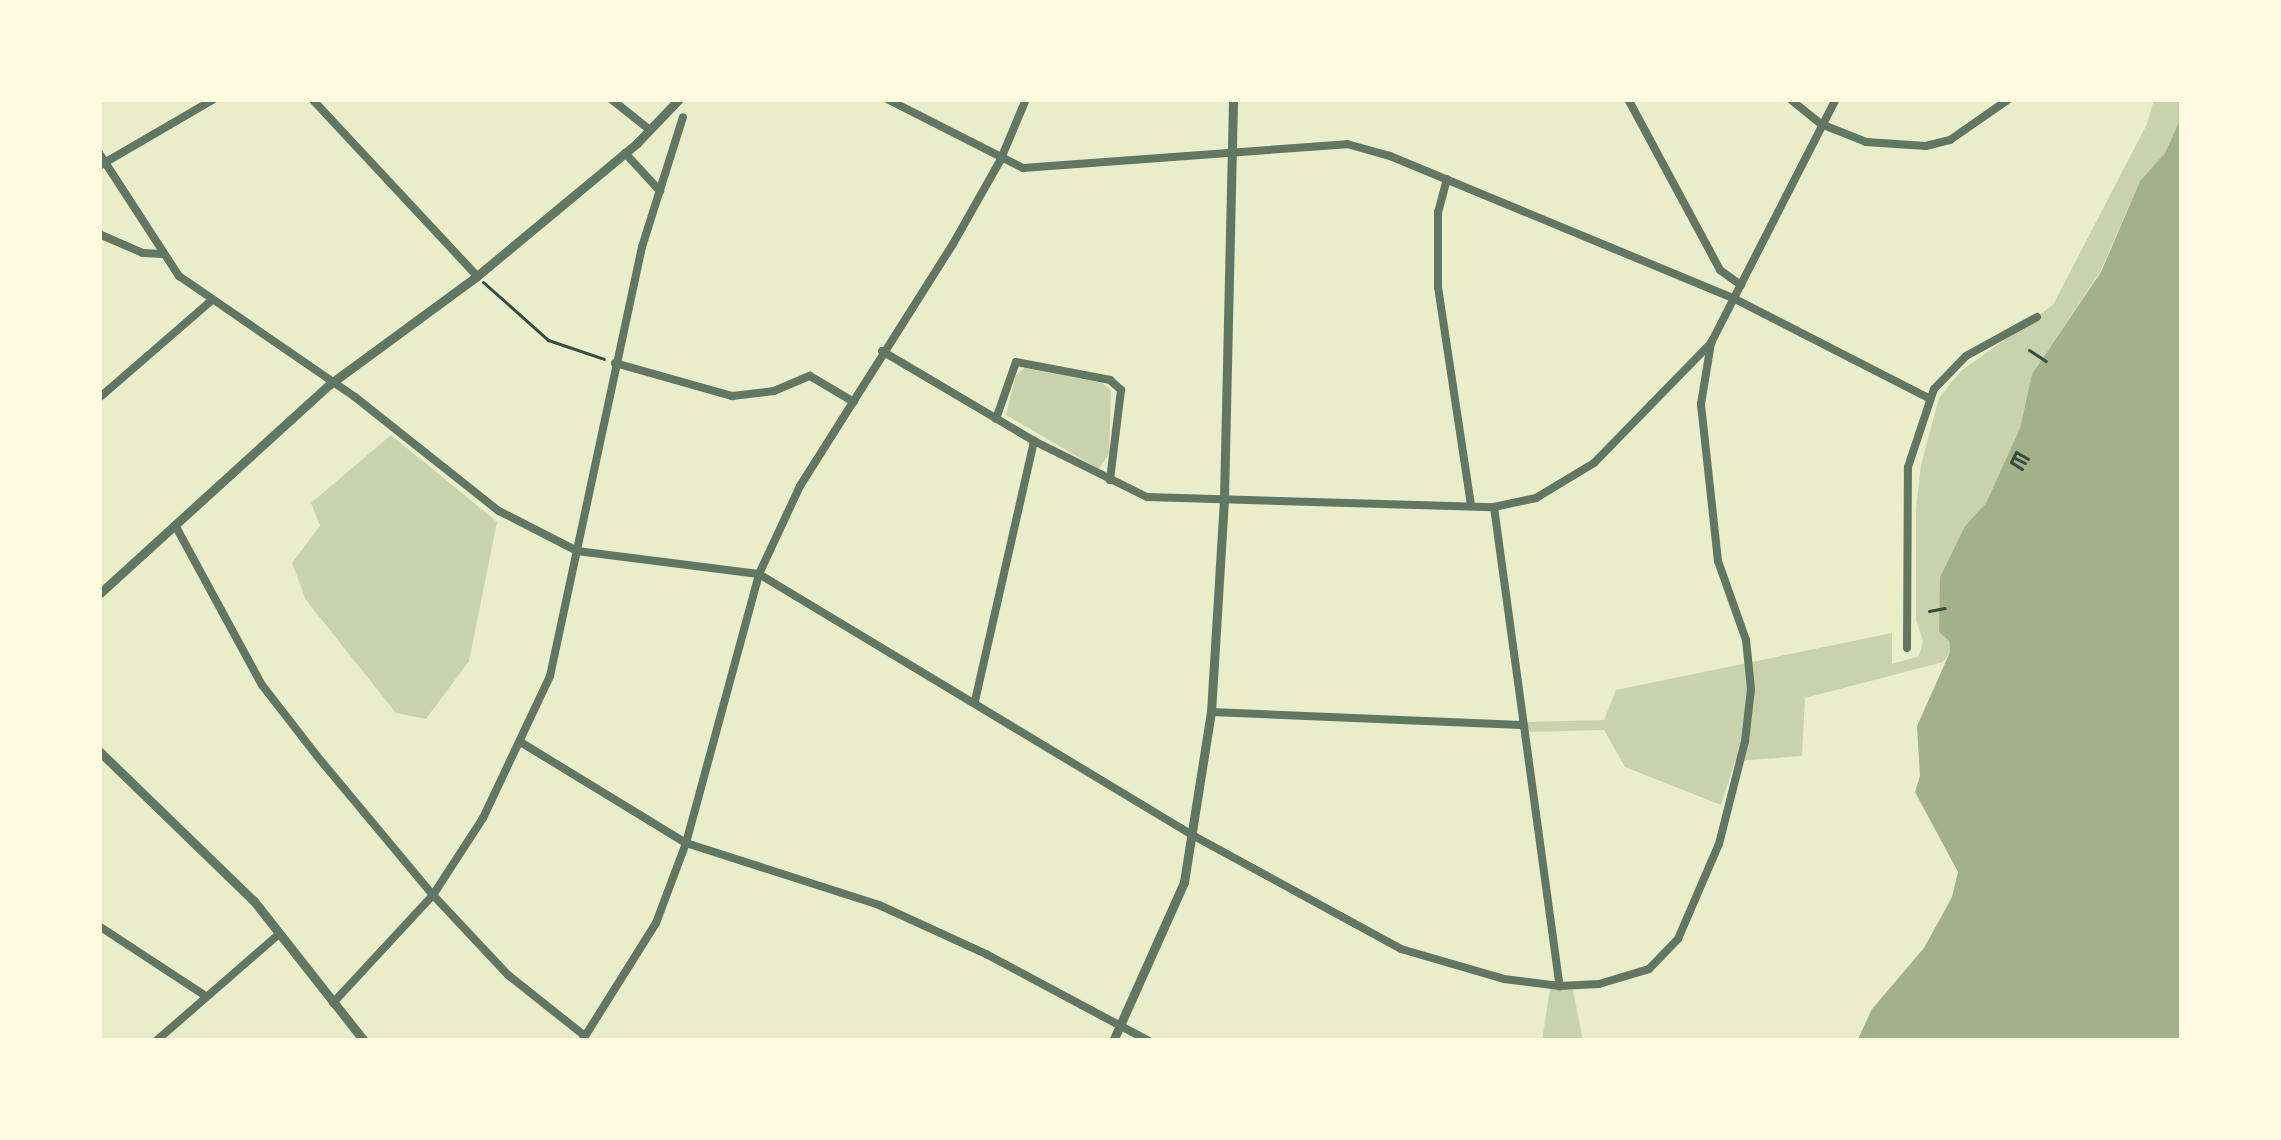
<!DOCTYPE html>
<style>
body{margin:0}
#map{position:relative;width:2281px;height:1140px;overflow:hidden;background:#e9edc9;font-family:Cabin,sans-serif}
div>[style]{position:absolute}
.green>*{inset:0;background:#cad2ad}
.water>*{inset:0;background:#a3b18a}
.path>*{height:3px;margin:-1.5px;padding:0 1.5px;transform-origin:1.5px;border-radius:1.5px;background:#344e41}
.minor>*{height:8px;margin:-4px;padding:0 4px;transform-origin:4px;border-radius:4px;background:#617663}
.tertiary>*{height:9px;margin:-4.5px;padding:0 4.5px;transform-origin:4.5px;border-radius:4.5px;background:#617663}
span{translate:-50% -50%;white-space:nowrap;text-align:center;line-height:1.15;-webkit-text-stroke:12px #fefae0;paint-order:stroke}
.frame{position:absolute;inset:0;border:102px solid #fefae0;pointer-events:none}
</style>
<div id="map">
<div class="green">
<i style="clip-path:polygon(2154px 99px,2182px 99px,2182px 115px,2165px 153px,2140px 181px,2100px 272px,2032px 374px,2020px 428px,1986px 503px,1965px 526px,1940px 577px,1950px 652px,1943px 662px,1805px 698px,1802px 756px,1735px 761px,1721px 805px,1625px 767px,1604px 730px,1528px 732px,1527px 722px,1604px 720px,1616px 690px,1892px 633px,1892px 664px,1919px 656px,1923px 641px,1916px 620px,1916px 509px,1921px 465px,1939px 398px,1961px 371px,2053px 305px,2147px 124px)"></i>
<i style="clip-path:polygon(1025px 368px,1102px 383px,1111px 390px,1109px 454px,1099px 469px,1006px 415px,1016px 375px)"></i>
<i style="clip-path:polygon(391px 435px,497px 522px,469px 661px,426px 719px,396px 713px,306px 600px,292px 563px,320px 526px,311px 503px)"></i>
<i style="clip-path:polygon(1550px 989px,1573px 990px,1583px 1041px,1542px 1041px)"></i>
</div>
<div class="water">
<i style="clip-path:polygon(2182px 115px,2182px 1041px,1857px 1041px,1872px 1009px,1924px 948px,1952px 897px,1958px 872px,1915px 792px,1920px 776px,1917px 726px,1950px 652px,1949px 641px,1939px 632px,1940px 577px,1965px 526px,1986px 503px,2020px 428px,2032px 374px,2101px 272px,2140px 181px,2165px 153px)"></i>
</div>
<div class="path">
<i style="left:483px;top:282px;width:87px;rotate:41.7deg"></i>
<i style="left:548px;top:340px;width:59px;rotate:18.7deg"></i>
<i style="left:2029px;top:350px;width:20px;rotate:33deg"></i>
<i style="left:2015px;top:458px;width:11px;rotate:27deg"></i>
<i style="left:2022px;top:469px;width:13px;rotate:-148deg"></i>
<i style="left:2011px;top:462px;width:11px;rotate:-63deg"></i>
<i style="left:2016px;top:452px;width:14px;rotate:30deg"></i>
<i style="left:1929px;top:611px;width:16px;rotate:-11deg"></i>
</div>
<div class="minor">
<i style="left:312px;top:99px;width:242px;rotate:47deg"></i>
<i style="left:611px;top:99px;width:50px;rotate:38.5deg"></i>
<i style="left:887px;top:99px;width:153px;rotate:26.9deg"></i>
<i style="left:1023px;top:168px;width:325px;rotate:-4.2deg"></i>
<i style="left:1347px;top:144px;width:45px;rotate:15.6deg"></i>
<i style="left:1390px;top:156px;width:373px;rotate:22.5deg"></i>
<i style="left:1735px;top:299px;width:219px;rotate:27.1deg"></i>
<i style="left:1628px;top:99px;width:194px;rotate:61.7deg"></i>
<i style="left:1720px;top:270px;width:26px;rotate:36deg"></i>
<i style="left:1790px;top:99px;width:40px;rotate:39deg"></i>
<i style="left:1821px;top:124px;width:48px;rotate:21.8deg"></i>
<i style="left:1866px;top:142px;width:60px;rotate:3.8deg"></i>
<i style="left:1926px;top:146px;width:25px;rotate:-14deg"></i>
<i style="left:1950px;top:140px;width:72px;rotate:-34.8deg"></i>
<i style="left:99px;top:153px;width:147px;rotate:57deg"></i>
<i style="left:179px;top:276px;width:214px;rotate:34.5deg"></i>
<i style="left:355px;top:397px;width:184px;rotate:38.4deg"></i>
<i style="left:499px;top:511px;width:88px;rotate:27.1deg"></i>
<i style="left:577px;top:551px;width:183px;rotate:7.2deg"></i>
<i style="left:759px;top:574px;width:508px;rotate:31.06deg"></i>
<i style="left:1194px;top:836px;width:236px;rotate:28.6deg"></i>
<i style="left:1401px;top:949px;width:107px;rotate:16.2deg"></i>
<i style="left:1504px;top:979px;width:56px;rotate:7.1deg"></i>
<i style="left:1560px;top:986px;width:39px;rotate:-3deg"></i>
<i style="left:1599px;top:984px;width:52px;rotate:-16.7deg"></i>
<i style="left:1649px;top:969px;width:42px;rotate:-46deg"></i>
<i style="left:1678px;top:939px;width:103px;rotate:-66.7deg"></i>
<i style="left:1719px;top:844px;width:106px;rotate:-75.8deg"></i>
<i style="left:1745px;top:741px;width:52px;rotate:-83.4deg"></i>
<i style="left:1751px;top:689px;width:49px;rotate:-95.8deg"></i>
<i style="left:1746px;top:640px;width:84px;rotate:-109.5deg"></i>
<i style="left:1718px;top:561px;width:158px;rotate:-96.2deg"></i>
<i style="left:1701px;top:404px;width:62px;rotate:-80.7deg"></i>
<i style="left:1711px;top:343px;width:274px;rotate:-62.9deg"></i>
<i style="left:625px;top:153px;width:52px;rotate:47.4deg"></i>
<i style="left:99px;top:166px;width:133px;rotate:-30.2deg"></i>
<i style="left:1447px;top:179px;width:34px;rotate:105deg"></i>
<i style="left:1438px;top:212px;width:75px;rotate:90deg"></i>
<i style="left:1438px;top:287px;width:221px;rotate:81.4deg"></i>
<i style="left:99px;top:234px;width:48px;rotate:23.4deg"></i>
<i style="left:143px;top:253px;width:20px;rotate:3deg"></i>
<i style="left:882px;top:351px;width:177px;rotate:30.6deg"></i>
<i style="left:1034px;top:441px;width:126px;rotate:26.4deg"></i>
<i style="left:1147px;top:497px;width:347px;rotate:1.7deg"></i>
<i style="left:1494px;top:507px;width:43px;rotate:-12.1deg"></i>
<i style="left:1536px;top:498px;width:68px;rotate:-31.1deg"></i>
<i style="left:1594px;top:463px;width:168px;rotate:-45.7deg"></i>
<i style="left:615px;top:363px;width:122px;rotate:15.8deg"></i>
<i style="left:732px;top:396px;width:42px;rotate:-6.8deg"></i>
<i style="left:774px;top:391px;width:39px;rotate:-23deg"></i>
<i style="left:810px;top:376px;width:51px;rotate:30.6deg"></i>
<i style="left:99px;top:398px;width:150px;rotate:-40.9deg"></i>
<i style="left:996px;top:419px;width:60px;rotate:-70.7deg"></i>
<i style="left:1016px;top:362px;width:96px;rotate:10.8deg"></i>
<i style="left:1110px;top:380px;width:15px;rotate:42deg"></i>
<i style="left:1121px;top:390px;width:91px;rotate:97deg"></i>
<i style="left:1494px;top:507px;width:484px;rotate:82.2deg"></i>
<i style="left:175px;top:525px;width:182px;rotate:61.5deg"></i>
<i style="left:262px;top:685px;width:90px;rotate:52.2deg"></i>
<i style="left:317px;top:756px;width:181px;rotate:50.2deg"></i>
<i style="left:433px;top:895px;width:110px;rotate:46.8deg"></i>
<i style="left:508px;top:975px;width:98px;rotate:38.4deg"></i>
<i style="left:1907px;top:648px;width:181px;rotate:-89.7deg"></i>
<i style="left:1908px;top:467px;width:82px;rotate:-71.6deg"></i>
<i style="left:1934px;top:389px;width:46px;rotate:-45.9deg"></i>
<i style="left:1966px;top:356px;width:81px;rotate:-28.8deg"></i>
<i style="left:975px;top:701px;width:267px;rotate:-77.2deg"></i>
<i style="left:1211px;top:712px;width:310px;rotate:2.4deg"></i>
<i style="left:522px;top:743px;width:192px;rotate:31.4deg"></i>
<i style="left:686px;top:843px;width:203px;rotate:17.8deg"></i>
<i style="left:879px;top:905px;width:118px;rotate:24.6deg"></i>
<i style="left:986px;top:954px;width:185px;rotate:28.1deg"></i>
<i style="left:99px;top:926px;width:126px;rotate:33.3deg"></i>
<i style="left:333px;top:1003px;width:147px;rotate:-47.2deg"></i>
<i style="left:433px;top:895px;width:92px;rotate:-57deg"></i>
<i style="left:483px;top:818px;width:157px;rotate:-64.7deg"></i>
<i style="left:550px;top:676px;width:439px;rotate:-77.9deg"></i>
<i style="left:642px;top:247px;width:136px;rotate:-72.5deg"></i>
<i style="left:156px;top:1041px;width:160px;rotate:-41deg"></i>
<i style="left:582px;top:1041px;width:139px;rotate:-57.9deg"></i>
<i style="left:656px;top:923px;width:85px;rotate:-69.4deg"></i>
<i style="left:686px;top:843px;width:279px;rotate:-74.8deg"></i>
<i style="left:759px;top:574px;width:97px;rotate:-65deg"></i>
<i style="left:800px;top:486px;width:286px;rotate:-57.7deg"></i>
<i style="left:953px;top:244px;width:95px;rotate:-60.5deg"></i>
<i style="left:1000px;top:161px;width:67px;rotate:-67.2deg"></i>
</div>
<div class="tertiary">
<i style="left:99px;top:594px;width:312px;rotate:-42.3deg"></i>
<i style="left:330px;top:384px;width:182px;rotate:-36.3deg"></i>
<i style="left:477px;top:276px;width:208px;rotate:-39.7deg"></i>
<i style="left:637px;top:143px;width:61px;rotate:-46.3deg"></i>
<i style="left:99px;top:751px;width:216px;rotate:44.1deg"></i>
<i style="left:254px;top:901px;width:178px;rotate:51.8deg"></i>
<i style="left:1113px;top:1041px;width:174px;rotate:-65.9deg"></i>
<i style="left:1184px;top:882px;width:172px;rotate:-81deg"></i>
<i style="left:1211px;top:712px;width:214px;rotate:-86.5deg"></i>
<i style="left:1224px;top:498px;width:399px;rotate:-88.7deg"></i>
</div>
<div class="frame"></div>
</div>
